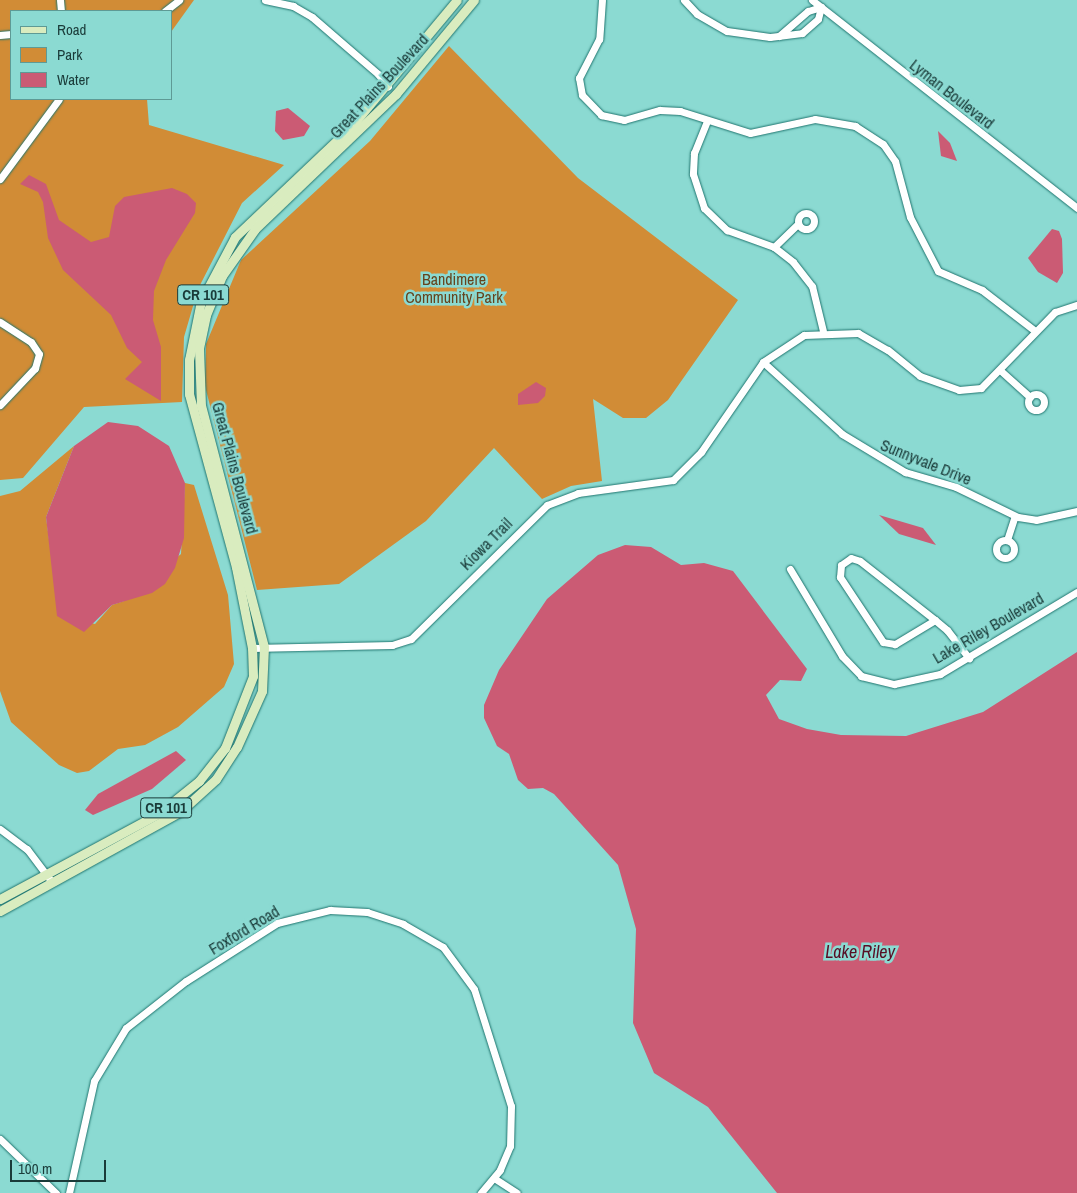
<!DOCTYPE html>
<style>
body{margin:0}
#map{position:relative;width:1077px;height:1193px;overflow:hidden;background:#8bdad2;font-family:"Archivo Narrow",sans-serif}
div>[style]{position:absolute}
.green>*{inset:0;background:#d18c36}
.water>*{inset:0;background:#cb5b74}
.roads{filter:drop-shadow(0 0 1px #20756f) drop-shadow(0 0 1px #20756f)}
.minor>*{height:7px;margin:-3.5px;padding:0 3.5px;transform-origin:3.5px;border-radius:3.5px;background:#fff}
.minor>.ring{margin:-3.5px;padding:0;box-sizing:content-box;background:none;border:7px solid #fff;border-radius:50%}
.major>*{height:9px;margin:-4.5px;padding:0 4.5px;transform-origin:4.5px;border-radius:4.5px;background:#d9ecbf}
span{translate:-50% -50%;white-space:nowrap;text-align:center;line-height:1.15;-webkit-text-stroke:5px #8bdad2;paint-order:stroke}
.shield-label span{padding:1px 4px;background:#8bdad2;border:1px solid;border-radius:4px;-webkit-text-stroke-width:0}
.shield-label{font-size:15px;color:#1a3b39;font-weight:700}
.street-label{font-size:16px;color:#1a3b39}
.park-label{font-size:16px;color:#65441e}
.water-label{font-size:18px;color:#570e25;font-style:italic}
.legend{position:absolute;left:10px;top:10px;width:162px;height:90px;box-sizing:border-box;background:#8bdad2;border:1px solid #5e9a95;margin:0;padding:6px 9px;list-style:none;font-size:15px;color:#1a3b39}
.legend li{display:flex;align-items:center;gap:10px;height:25px}
.legend b{width:25px;border:1px solid #5e9a95}
.scale{position:absolute;left:10px;top:1160px;width:96px;height:22px;box-sizing:border-box;border:2px solid #1a3b39;border-top:0;padding-left:6px;font-size:15px;line-height:18px;white-space:nowrap;color:#1a3b39;-webkit-text-stroke:4px #8bdad2;paint-order:stroke}
</style>
<div id="map">
<div class="green">
<i style="clip-path:polygon(0 0,194px 0,171px 32px,171px 11px,11px 11px,11px 99px,147px 99px,149px 125px,284px 165px,242px 203px,198px 289px,184px 337px,182px 402px,84px 407px,23px 478px,0 480px)"></i>
<i style="clip-path:polygon(449px 46px,578px 178px,738px 300px,668px 400px,646px 418px,623px 418px,593px 399px,602px 481px,571px 486px,542px 499px,494px 448px,426px 521px,339px 584px,257px 590px,205px 386px,206px 344px,241px 260px,370px 141px)"></i>
<i style="clip-path:polygon(74px 446px,46px 517px,59px 614px,95px 624px,112px 605px,124px 601px,181px 554px,185px 483px,194px 485px,228px 595px,234px 664px,224px 687px,178px 727px,145px 745px,118px 749px,89px 771px,77px 773px,59px 765px,11px 722px,0 691px,0 496px,20px 491px)"></i>
</div>
<div class="water">
<i style="clip-path:polygon(288px 108px,310px 126px,304px 136px,283px 140px,275px 131px,276px 111px)"></i>
<i style="clip-path:polygon(938px 131px,950px 143px,957px 161px,941px 156px)"></i>
<i style="clip-path:polygon(29px 175px,46px 184px,59px 220px,91px 242px,109px 237px,115px 206px,124px 197px,172px 188px,187px 194px,196px 203px,195px 213px,166px 260px,154px 291px,153px 320px,161px 347px,161px 401px,125px 379px,142px 362px,127px 348px,111px 315px,63px 270px,48px 238px,43px 202px,38px 192px,20px 184px)"></i>
<i style="clip-path:polygon(1052px 229px,1059px 231px,1062px 239px,1063px 273px,1057px 283px,1038px 272px,1028px 258px)"></i>
<i style="clip-path:polygon(536px 382px,546px 388px,545px 396px,538px 403px,518px 405px,518px 394px)"></i>
<i style="clip-path:polygon(108px 422px,138px 426px,169px 446px,185px 483px,184px 538px,175px 568px,165px 584px,152px 593px,112px 605px,84px 632px,57px 616px,46px 517px,74px 446px)"></i>
<i style="clip-path:polygon(879px 515px,923px 528px,936px 545px,899px 534px)"></i>
<i style="clip-path:polygon(625px 545px,651px 547px,681px 565px,704px 563px,733px 571px,807px 669px,801px 681px,780px 680px,766px 695px,779px 719px,807px 729px,841px 735px,906px 736px,983px 712px,1077px 652px,1077px 1193px,777px 1193px,708px 1107px,654px 1073px,633px 1023px,636px 929px,618px 865px,554px 794px,543px 788px,528px 789px,518px 780px,509px 754px,497px 746px,484px 718px,484px 705px,499px 670px,547px 599px,598px 555px)"></i>
<i style="clip-path:polygon(176px 751px,186px 760px,152px 789px,93px 815px,85px 810px,98px 794px)"></i>
</div>
<div class="roads">
<div class="minor">
<i style="left:60px;top:0;width:11px;rotate:85deg"></i>
<i style="left:265px;top:0;width:29px;rotate:12deg"></i>
<i style="left:293px;top:6px;width:22px;rotate:30deg"></i>
<i style="left:312px;top:17px;width:87px;rotate:40.8deg"></i>
<i style="left:378px;top:74px;width:16px;rotate:52deg"></i>
<i style="left:602px;top:0;width:39px;rotate:94deg"></i>
<i style="left:599px;top:39px;width:44px;rotate:117.1deg"></i>
<i style="left:579px;top:78px;width:17px;rotate:80deg"></i>
<i style="left:582px;top:95px;width:28px;rotate:46deg"></i>
<i style="left:601px;top:115px;width:24px;rotate:12deg"></i>
<i style="left:624px;top:120px;width:37px;rotate:-16deg"></i>
<i style="left:660px;top:110px;width:20px;rotate:3deg"></i>
<i style="left:680px;top:111px;width:73px;rotate:17.4deg"></i>
<i style="left:750px;top:133px;width:66px;rotate:-12.2deg"></i>
<i style="left:815px;top:119px;width:41px;rotate:9.9deg"></i>
<i style="left:855px;top:126px;width:33px;rotate:33deg"></i>
<i style="left:883px;top:144px;width:21px;rotate:55deg"></i>
<i style="left:895px;top:161px;width:58px;rotate:75deg"></i>
<i style="left:910px;top:217px;width:61px;rotate:62.6deg"></i>
<i style="left:938px;top:271px;width:48px;rotate:23.4deg"></i>
<i style="left:982px;top:290px;width:66px;rotate:37.6deg"></i>
<i style="left:684px;top:0;width:19px;rotate:47deg"></i>
<i style="left:697px;top:14px;width:34px;rotate:30deg"></i>
<i style="left:727px;top:31px;width:43px;rotate:7.9deg"></i>
<i style="left:770px;top:37px;width:32px;rotate:-7deg"></i>
<i style="left:802px;top:33px;width:21px;rotate:-41deg"></i>
<i style="left:818px;top:19px;width:12px;rotate:-76deg"></i>
<i style="left:812px;top:0;width:337px;rotate:38.1deg"></i>
<i style="left:165px;top:11px;width:18px;rotate:-38deg"></i>
<i style="left:0;top:35px;width:11px;rotate:-5deg"></i>
<i style="left:779px;top:36px;width:38px;rotate:-41deg"></i>
<i style="left:808px;top:11px;width:14px;rotate:-17deg"></i>
<i style="left:707px;top:121px;width:35px;rotate:112deg"></i>
<i style="left:694px;top:153px;width:21px;rotate:93deg"></i>
<i style="left:693px;top:174px;width:36px;rotate:72deg"></i>
<i style="left:704px;top:208px;width:32px;rotate:44deg"></i>
<i style="left:727px;top:230px;width:50px;rotate:19.9deg"></i>
<i style="left:774px;top:247px;width:24px;rotate:38deg"></i>
<i style="left:793px;top:262px;width:31px;rotate:52deg"></i>
<i style="left:812px;top:286px;width:46px;rotate:76.3deg"></i>
<i style="left:0;top:179px;width:99px;rotate:-53.6deg"></i>
<i class="ring" style="left:798px;top:213px;width:9px;height:9px"></i>
<i style="left:774px;top:247px;width:33px;rotate:-44deg"></i>
<i style="left:0;top:322px;width:37px;rotate:33deg"></i>
<i style="left:31px;top:342px;width:14px;rotate:56deg"></i>
<i style="left:39px;top:354px;width:15px;rotate:106deg"></i>
<i style="left:35px;top:368px;width:51px;rotate:133.4deg"></i>
<i style="left:763px;top:362px;width:107px;rotate:42.3deg"></i>
<i style="left:842px;top:434px;width:74px;rotate:31.1deg"></i>
<i style="left:905px;top:472px;width:53px;rotate:16.4deg"></i>
<i style="left:956px;top:487px;width:69px;rotate:25.8deg"></i>
<i style="left:1018px;top:517px;width:18px;rotate:9deg"></i>
<i style="left:1036px;top:520px;width:42px;rotate:-12.4deg"></i>
<i style="left:1001px;top:371px;width:39px;rotate:42deg"></i>
<i class="ring" style="left:1028px;top:394px;width:9px;height:9px"></i>
<i class="ring" style="left:996px;top:540px;width:11px;height:11px"></i>
<i style="left:1007px;top:540px;width:25px;rotate:-72deg"></i>
<i style="left:790px;top:569px;width:101px;rotate:59.1deg"></i>
<i style="left:842px;top:656px;width:28px;rotate:46deg"></i>
<i style="left:861px;top:676px;width:34px;rotate:14deg"></i>
<i style="left:894px;top:684px;width:47px;rotate:-12.3deg"></i>
<i style="left:940px;top:674px;width:160px;rotate:-30.9deg"></i>
<i style="left:935px;top:620px;width:47px;rotate:149deg"></i>
<i style="left:895px;top:644px;width:12px;rotate:-171deg"></i>
<i style="left:883px;top:642px;width:78px;rotate:-123.5deg"></i>
<i style="left:840px;top:577px;width:12px;rotate:-85deg"></i>
<i style="left:841px;top:565px;width:12px;rotate:-35deg"></i>
<i style="left:851px;top:558px;width:9px;rotate:18deg"></i>
<i style="left:860px;top:561px;width:95px;rotate:38.2deg"></i>
<i style="left:935px;top:620px;width:16px;rotate:40deg"></i>
<i style="left:947px;top:630px;width:36px;rotate:52deg"></i>
<i style="left:252px;top:648px;width:140px;rotate:-1.2deg"></i>
<i style="left:392px;top:645px;width:20px;rotate:-18deg"></i>
<i style="left:411px;top:639px;width:191px;rotate:-44.6deg"></i>
<i style="left:547px;top:505px;width:33px;rotate:-21deg"></i>
<i style="left:578px;top:493px;width:96px;rotate:-7.8deg"></i>
<i style="left:673px;top:480px;width:40px;rotate:-45deg"></i>
<i style="left:701px;top:452px;width:109px;rotate:-55.4deg"></i>
<i style="left:763px;top:362px;width:49px;rotate:-33.4deg"></i>
<i style="left:804px;top:335px;width:54px;rotate:-2.1deg"></i>
<i style="left:858px;top:333px;width:34px;rotate:30deg"></i>
<i style="left:888px;top:350px;width:41px;rotate:39.1deg"></i>
<i style="left:920px;top:376px;width:41px;rotate:19.7deg"></i>
<i style="left:959px;top:390px;width:22px;rotate:-5deg"></i>
<i style="left:981px;top:388px;width:106px;rotate:-45.8deg"></i>
<i style="left:1055px;top:312px;width:23px;rotate:-18deg"></i>
<i style="left:0;top:829px;width:34px;rotate:37deg"></i>
<i style="left:27px;top:849px;width:39px;rotate:53deg"></i>
<i style="left:0;top:1139px;width:78px;rotate:44deg"></i>
<i style="left:494px;top:1178px;width:27px;rotate:33deg"></i>
<i style="left:69px;top:1193px;width:115px;rotate:-77.4deg"></i>
<i style="left:94px;top:1081px;width:62px;rotate:-58.9deg"></i>
<i style="left:126px;top:1028px;width:76px;rotate:-38.1deg"></i>
<i style="left:186px;top:981px;width:108px;rotate:-32.5deg"></i>
<i style="left:277px;top:923px;width:55px;rotate:-13.8deg"></i>
<i style="left:330px;top:910px;width:37px;rotate:3deg"></i>
<i style="left:367px;top:912px;width:38px;rotate:18deg"></i>
<i style="left:403px;top:924px;width:46px;rotate:29.9deg"></i>
<i style="left:443px;top:947px;width:52px;rotate:53.6deg"></i>
<i style="left:474px;top:989px;width:123px;rotate:72.5deg"></i>
<i style="left:511px;top:1106px;width:40px;rotate:91.4deg"></i>
<i style="left:510px;top:1146px;width:26px;rotate:113deg"></i>
<i style="left:500px;top:1170px;width:30px;rotate:130deg"></i>
</div>
<div class="major">
<i style="left:0;top:899px;width:179px;rotate:-28.3deg"></i>
<i style="left:158px;top:814px;width:53px;rotate:-38.8deg"></i>
<i style="left:199px;top:781px;width:42px;rotate:-51.8deg"></i>
<i style="left:225px;top:748px;width:77px;rotate:-68.7deg"></i>
<i style="left:253px;top:676px;width:28px;rotate:-92deg"></i>
<i style="left:252px;top:648px;width:83px;rotate:-101.2deg"></i>
<i style="left:236px;top:567px;width:179px;rotate:-105.2deg"></i>
<i style="left:189px;top:394px;width:34px;rotate:-90deg"></i>
<i style="left:189px;top:360px;width:60px;rotate:-78.5deg"></i>
<i style="left:201px;top:301px;width:72px;rotate:-62deg"></i>
<i style="left:235px;top:237px;width:160px;rotate:-43.5deg"></i>
<i style="left:351px;top:127px;width:165px;rotate:-50.2deg"></i>
<i style="left:0;top:911px;width:207px;rotate:-28.9deg"></i>
<i style="left:181px;top:811px;width:47px;rotate:-42.4deg"></i>
<i style="left:216px;top:779px;width:38px;rotate:-57deg"></i>
<i style="left:237px;top:747px;width:61px;rotate:-65.9deg"></i>
<i style="left:262px;top:691px;width:44px;rotate:-87.4deg"></i>
<i style="left:264px;top:647px;width:249px;rotate:-104.6deg"></i>
<i style="left:201px;top:406px;width:58px;rotate:-92deg"></i>
<i style="left:199px;top:348px;width:34px;rotate:-78deg"></i>
<i style="left:206px;top:315px;width:42px;rotate:-67.7deg"></i>
<i style="left:222px;top:276px;width:57px;rotate:-54.9deg"></i>
<i style="left:255px;top:229px;width:195px;rotate:-43.8deg"></i>
<i style="left:396px;top:94px;width:122px;rotate:-50.3deg"></i>
</div>
</div>
<div class="shield-label">
<span style="left:203px;top:295px">CR 101</span>
<span style="left:166px;top:808px">CR 101</span>
</div>
<div class="street-label">
<span style="left:379px;top:86px;rotate:-47deg">Great Plains Boulevard</span>
<span style="left:952px;top:94px;rotate:38deg">Lyman Boulevard</span>
<span style="left:926px;top:462px;rotate:22deg">Sunnyvale Drive</span>
<span style="left:235px;top:468px;rotate:75deg">Great Plains Boulevard</span>
<span style="left:486px;top:544px;rotate:-45deg">Kiowa Trail</span>
<span style="left:988px;top:628px;rotate:-30deg">Lake Riley Boulevard</span>
<span style="left:244px;top:930px;rotate:-31deg">Foxford Road</span>
</div>
<div class="park-label">
<span style="left:454px;top:288px">Bandimere<br>Community Park</span>
</div>
<div class="water-label">
<span style="left:860px;top:952px">Lake Riley</span>
</div>
<ul class="legend">
<li><b style="height:6px;background:#d9ecbf"></b>Road</li>
<li><b style="height:14px;background:#d18c36"></b>Park</li>
<li><b style="height:14px;background:#cb5b74"></b>Water</li>
</ul>
<div class="scale">100 m</div>
</div>
